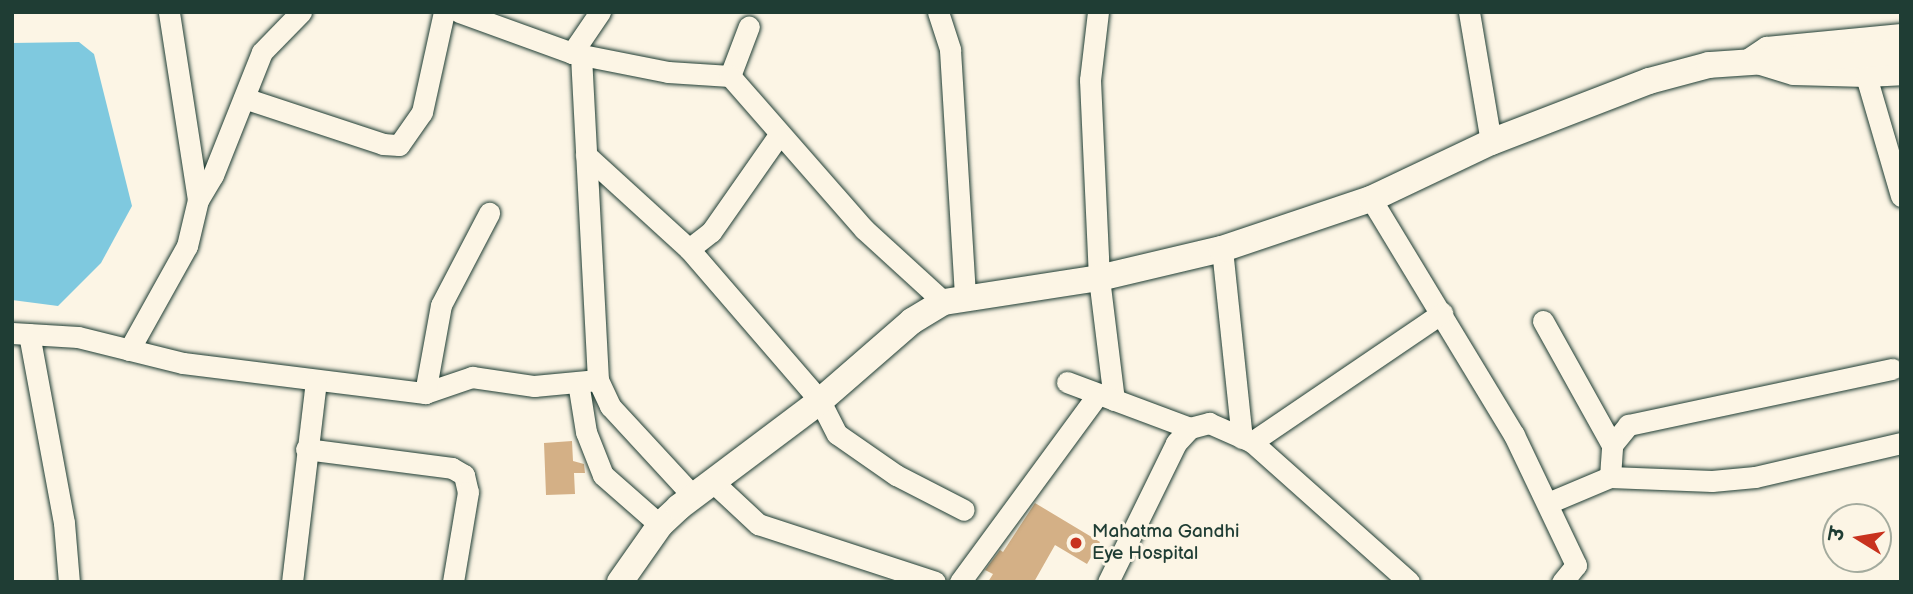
<!DOCTYPE html>
<meta charset="utf-8">
<style>
body{margin:0}
#map{position:relative;width:1913px;height:594px;overflow:hidden;background:#fcf5e5;font-family:"Balsamiq Sans","Playpen Sans Deva",sans-serif}
div>[style]{position:absolute}
.water>*{inset:0;background:#7fc9df}
.building>*{inset:0;background:#d4b086}
.roads{filter:drop-shadow(0 0 2px #1f3d34) drop-shadow(0 0 2px #1f3d34)}
.minor>*{height:21px;margin:-10.5px;padding:0 10.5px;transform-origin:10.5px;border-radius:10.5px;background:#fcf5e5}
.major>*{height:26px;margin:-13px;padding:0 13px;transform-origin:13px;border-radius:13px;background:#fcf5e5}
.dots>*{width:19px;height:19px;translate:-50% -50%;box-sizing:border-box;border:4px solid #fcf5e5;border-radius:50%}
span{translate:-50% -50%;white-space:nowrap;text-align:center;line-height:1.15;-webkit-text-stroke:6px #fcf5e5;paint-order:stroke}
.poi-label{font-size:19px;color:#1f3d34}
.left{translate:0 -50%;text-align:left}
.frame{position:absolute;inset:0;border:14px solid #1f3d34;pointer-events:none}
.north{position:absolute;left:1822px;top:503px;width:70px;height:70px;box-sizing:border-box;background:#fcf5e5;border:2px solid #a4ab9e;border-radius:50%;rotate:281deg;font-size:19px;font-weight:700;line-height:28px;text-align:center;color:#1f3d34}
.north::after{content:'';display:block;margin:auto;width:24px;height:32px;background:#c8321e;clip-path:polygon(50% 0,100% 100%,50% 72%,0 100%)}
</style>
<div id="map">
<div class="water">
<i style="clip-path:polygon(79px 42px,94px 54px,132px 206px,101px 263px,58px 306px,12px 300px,12px 43px)"></i>
</div>
<div class="building">
<i style="clip-path:polygon(572px 441px,573px 461px,584px 464px,585px 473px,574px 473px,575px 494px,546px 495px,544px 443px)"></i>
<i style="clip-path:polygon(1035px 503px,1100px 542px,1087px 564px,1055px 545px,1034px 582px,988px 582px,993px 574px,985px 570px,1000px 550px,1003px 552px)"></i>
</div>
<div class="roads">
<div class="minor">
<i style="left:459px;top:12px;width:120px;rotate:19.9deg"></i>
<i style="left:572px;top:53px;width:98px;rotate:11.2deg"></i>
<i style="left:668px;top:72px;width:62px;rotate:3.7deg"></i>
<i style="left:730px;top:76px;width:53px;rotate:-69.2deg"></i>
<i style="left:938px;top:12px;width:40px;rotate:72deg"></i>
<i style="left:950px;top:50px;width:248px;rotate:86.5deg"></i>
<i style="left:1098px;top:12px;width:68px;rotate:96.7deg"></i>
<i style="left:1090px;top:80px;width:198px;rotate:87.4deg"></i>
<i style="left:1099px;top:278px;width:123px;rotate:83deg"></i>
<i style="left:1469px;top:12px;width:132px;rotate:80.4deg"></i>
<i style="left:572px;top:53px;width:50px;rotate:-55.7deg"></i>
<i style="left:1748px;top:59px;width:22px;rotate:-34deg"></i>
<i style="left:1766px;top:47px;width:136px;rotate:-5.5deg"></i>
<i style="left:1760px;top:64px;width:34px;rotate:17deg"></i>
<i style="left:1793px;top:74px;width:73px;rotate:1.6deg"></i>
<i style="left:1866px;top:76px;width:125px;rotate:73.7deg"></i>
<i style="left:730px;top:76px;width:203px;rotate:48.8deg"></i>
<i style="left:864px;top:229px;width:108px;rotate:42.4deg"></i>
<i style="left:1866px;top:76px;width:35px;rotate:-3deg"></i>
<i style="left:244px;top:98px;width:146px;rotate:18.3deg"></i>
<i style="left:383px;top:144px;width:16px;rotate:4deg"></i>
<i style="left:399px;top:145px;width:40px;rotate:-55.1deg"></i>
<i style="left:422px;top:112px;width:102px;rotate:-77.6deg"></i>
<i style="left:586px;top:155px;width:139px;rotate:42.4deg"></i>
<i style="left:689px;top:249px;width:201px;rotate:49.2deg"></i>
<i style="left:820px;top:401px;width:37px;rotate:63deg"></i>
<i style="left:837px;top:434px;width:72px;rotate:34.8deg"></i>
<i style="left:896px;top:475px;width:76px;rotate:27.2deg"></i>
<i style="left:1371px;top:199px;width:276px;rotate:58.8deg"></i>
<i style="left:1514px;top:435px;width:144px;rotate:64.5deg"></i>
<i style="left:1576px;top:565px;width:22px;rotate:129deg"></i>
<i style="left:198px;top:200px;width:29px;rotate:-59deg"></i>
<i style="left:213px;top:175px;width:132px;rotate:-68.3deg"></i>
<i style="left:262px;top:52px;width:56px;rotate:-45.7deg"></i>
<i style="left:689px;top:249px;width:28px;rotate:-38deg"></i>
<i style="left:711px;top:232px;width:118px;rotate:-55deg"></i>
<i style="left:1222px;top:249px;width:190px;rotate:84deg"></i>
<i style="left:1543px;top:321px;width:142px;rotate:60.9deg"></i>
<i style="left:12px;top:333px;width:66px;rotate:3.5deg"></i>
<i style="left:78px;top:337px;width:108px;rotate:13.9deg"></i>
<i style="left:183px;top:363px;width:244px;rotate:7.1deg"></i>
<i style="left:425px;top:393px;width:50px;rotate:-18.8deg"></i>
<i style="left:472px;top:377px;width:63px;rotate:8.3deg"></i>
<i style="left:534px;top:386px;width:64px;rotate:-5.4deg"></i>
<i style="left:598px;top:380px;width:326px;rotate:-93deg"></i>
<i style="left:29px;top:334px;width:192px;rotate:79.5deg"></i>
<i style="left:64px;top:523px;width:59px;rotate:85.2deg"></i>
<i style="left:129px;top:350px;width:119px;rotate:-60.9deg"></i>
<i style="left:187px;top:246px;width:47px;rotate:-76.6deg"></i>
<i style="left:198px;top:200px;width:190px;rotate:-98.8deg"></i>
<i style="left:598px;top:380px;width:29px;rotate:65deg"></i>
<i style="left:610px;top:406px;width:124px;rotate:47.3deg"></i>
<i style="left:578px;top:382px;width:51px;rotate:80.9deg"></i>
<i style="left:586px;top:432px;width:46px;rotate:68.4deg"></i>
<i style="left:603px;top:475px;width:76px;rotate:41.3deg"></i>
<i style="left:1067px;top:382px;width:131px;rotate:20.5deg"></i>
<i style="left:425px;top:393px;width:89px;rotate:-79.7deg"></i>
<i style="left:441px;top:305px;width:104px;rotate:-62.4deg"></i>
<i style="left:1252px;top:442px;width:230px;rotate:-34.2deg"></i>
<i style="left:306px;top:449px;width:147px;rotate:7.4deg"></i>
<i style="left:452px;top:468px;width:14px;rotate:30deg"></i>
<i style="left:464px;top:475px;width:17px;rotate:77deg"></i>
<i style="left:468px;top:492px;width:91px;rotate:99.5deg"></i>
<i style="left:1610px;top:477px;width:32px;rotate:-86deg"></i>
<i style="left:1612px;top:445px;width:26px;rotate:-51deg"></i>
<i style="left:1628px;top:425px;width:270px;rotate:-12deg"></i>
<i style="left:713px;top:482px;width:62px;rotate:43deg"></i>
<i style="left:758px;top:524px;width:186px;rotate:18.1deg"></i>
<i style="left:1548px;top:503px;width:67px;rotate:-22.8deg"></i>
<i style="left:1610px;top:477px;width:102px;rotate:2.2deg"></i>
<i style="left:1712px;top:481px;width:43px;rotate:-5.3deg"></i>
<i style="left:1755px;top:477px;width:150px;rotate:-13.1deg"></i>
<i style="left:292px;top:582px;width:202px;rotate:-83.2deg"></i>
<i style="left:960px;top:582px;width:233px;rotate:-53.7deg"></i>
<i style="left:1108px;top:582px;width:155px;rotate:-63.9deg"></i>
<i style="left:1176px;top:443px;width:21px;rotate:-47deg"></i>
<i style="left:1190px;top:428px;width:20px;rotate:-15deg"></i>
<i style="left:1209px;top:423px;width:47px;rotate:23.8deg"></i>
<i style="left:1252px;top:442px;width:210px;rotate:41.7deg"></i>
</div>
<div class="major">
<i style="left:620px;top:582px;width:70px;rotate:-54.9deg"></i>
<i style="left:660px;top:525px;width:26px;rotate:-43deg"></i>
<i style="left:679px;top:507px;width:176px;rotate:-36.9deg"></i>
<i style="left:820px;top:401px;width:122px;rotate:-41deg"></i>
<i style="left:912px;top:321px;width:37px;rotate:-31deg"></i>
<i style="left:944px;top:302px;width:157px;rotate:-8.8deg"></i>
<i style="left:1099px;top:278px;width:126px;rotate:-13.3deg"></i>
<i style="left:1222px;top:249px;width:157px;rotate:-18.6deg"></i>
<i style="left:1371px;top:199px;width:133px;rotate:-25.4deg"></i>
<i style="left:1491px;top:142px;width:169px;rotate:-21.1deg"></i>
<i style="left:1649px;top:81px;width:62px;rotate:-14.9deg"></i>
<i style="left:1709px;top:65px;width:192px;rotate:-3.9deg"></i>
</div>
</div>
<div class="dots">
<i style="left:1076px;top:543px;background:#c8321e"></i>
</div>
<div class="poi-label">
<span class="left" style="left:1092px;top:543px">Mahatma Gandhi<br>Eye Hospital</span>
</div>
<div class="frame"></div>
<div class="north">उ</div>
</div>
